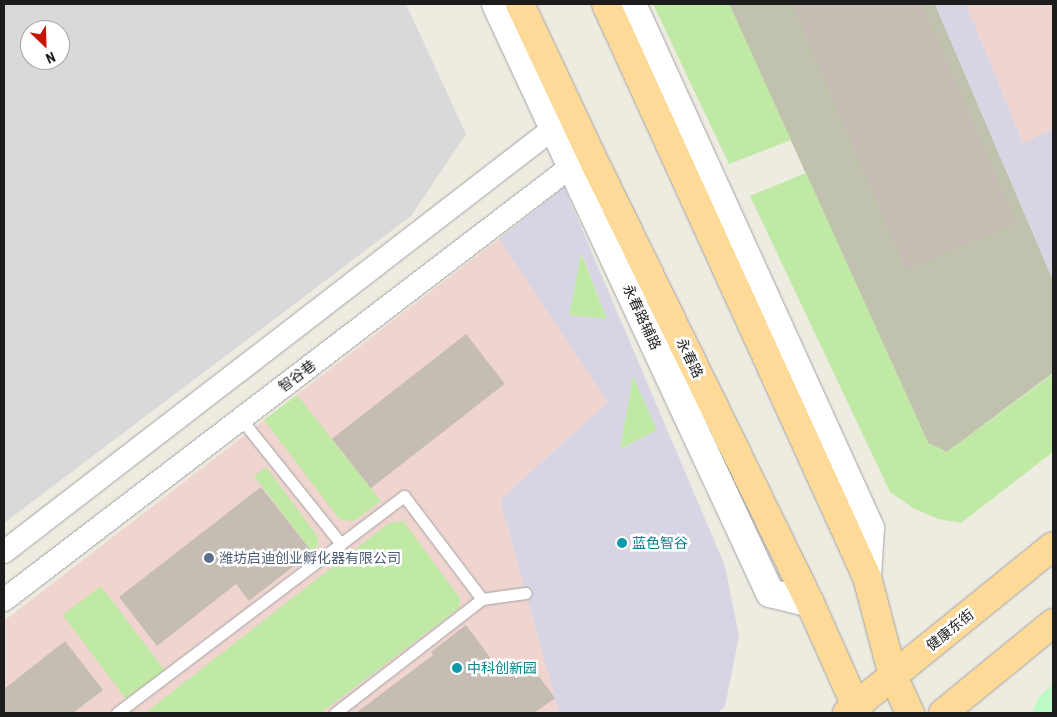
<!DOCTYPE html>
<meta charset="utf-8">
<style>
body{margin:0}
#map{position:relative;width:1057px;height:717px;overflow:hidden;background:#eeebe1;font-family:"Roboto Condensed","Noto Sans SC",sans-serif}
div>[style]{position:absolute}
.residential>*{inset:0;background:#dad9d9}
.commercial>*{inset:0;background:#efd4cf}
.construction>*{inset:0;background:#c0c2ad}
.grass>*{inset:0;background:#c0e9a5;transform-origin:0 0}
.park>*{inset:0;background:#bcfac7}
.plaza>*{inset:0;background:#d7d5e3}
.building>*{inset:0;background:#c5bdb4;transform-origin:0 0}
.roads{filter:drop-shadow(0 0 1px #a3a3a3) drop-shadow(0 0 1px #a3a3a3)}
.service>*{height:11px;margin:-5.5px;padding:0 5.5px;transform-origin:5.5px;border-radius:5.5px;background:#fff}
.minor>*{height:22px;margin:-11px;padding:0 11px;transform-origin:11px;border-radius:11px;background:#fff}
.tertiary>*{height:28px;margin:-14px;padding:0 14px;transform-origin:14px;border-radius:14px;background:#fff}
.primary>*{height:28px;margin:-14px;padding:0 14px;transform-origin:14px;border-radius:14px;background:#fdda97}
.dots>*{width:14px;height:14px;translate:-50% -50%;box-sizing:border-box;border:2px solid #fff;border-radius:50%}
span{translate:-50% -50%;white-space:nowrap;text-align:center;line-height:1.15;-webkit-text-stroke:5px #fff;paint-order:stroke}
.street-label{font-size:14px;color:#1c1c1c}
.culture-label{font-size:14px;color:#0d838f}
.left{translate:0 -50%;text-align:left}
.service-label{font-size:14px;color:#4e5e75}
.frame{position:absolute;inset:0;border:5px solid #1c1c1c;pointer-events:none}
.north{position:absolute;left:20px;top:20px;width:50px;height:50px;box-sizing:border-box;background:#fff;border:1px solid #a4a4a4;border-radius:50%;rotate:156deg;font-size:14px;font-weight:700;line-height:20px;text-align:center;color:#1c1c1c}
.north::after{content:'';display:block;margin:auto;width:18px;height:22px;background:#c81300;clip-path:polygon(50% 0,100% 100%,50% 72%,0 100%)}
</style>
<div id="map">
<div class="residential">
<i style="clip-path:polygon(evenodd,4px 4px,406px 4px,466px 134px,411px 216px,4px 523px,4px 4px,30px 30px,60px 30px,60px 60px,30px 60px,30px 30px)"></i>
</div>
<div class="commercial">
<i style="clip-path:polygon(966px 4px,1053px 4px,1053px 129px,1023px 143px)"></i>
<i style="clip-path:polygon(499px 239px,608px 402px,500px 500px,559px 713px,4px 713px,4px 621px)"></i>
</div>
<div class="construction">
<i style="clip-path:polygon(729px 4px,935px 4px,1053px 280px,1053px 373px,947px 452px,928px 443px)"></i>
</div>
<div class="grass">
<i style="clip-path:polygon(653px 4px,729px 4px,791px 140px,729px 164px)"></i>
<i style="clip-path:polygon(806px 173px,928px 443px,947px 452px,1053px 374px,1053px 452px,961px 523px,938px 519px,913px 508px,890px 492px,750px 196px)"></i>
<i style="clip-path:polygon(581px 253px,607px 319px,569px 315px)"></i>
<i style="clip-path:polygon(633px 375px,657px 430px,620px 449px)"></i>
<i style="clip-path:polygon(297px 395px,381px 501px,354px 521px,340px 520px,264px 420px)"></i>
<i style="clip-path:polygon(266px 467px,318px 537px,318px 545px,312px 552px,254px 476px)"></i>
<i style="clip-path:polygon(403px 521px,460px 598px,459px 608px,321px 713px,145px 713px,389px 523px)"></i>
<i style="left:101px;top:586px;width:105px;height:48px;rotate:53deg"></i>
</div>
<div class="park">
<i style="clip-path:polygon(1053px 684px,1053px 713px,1032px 713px,1038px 698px)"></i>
</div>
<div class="plaza">
<i style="clip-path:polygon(935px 4px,966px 4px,1023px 143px,1053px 129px,1053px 280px)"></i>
<i style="clip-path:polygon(evenodd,564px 187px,725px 566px,739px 636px,725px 707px,717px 713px,559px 713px,500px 500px,608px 402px,499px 239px,564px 187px,581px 254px,582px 254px,607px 319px,569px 315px,581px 254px,564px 187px,633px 376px,657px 430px,621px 449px,620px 449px,633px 376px)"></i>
</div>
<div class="building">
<i style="clip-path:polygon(792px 4px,922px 4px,1016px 223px,906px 270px)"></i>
<i style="left:466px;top:334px;width:63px;height:170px;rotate:52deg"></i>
<i style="clip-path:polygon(261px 487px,312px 552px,249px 601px,236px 584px,157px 646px,119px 597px)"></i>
<i style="clip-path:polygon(466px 625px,504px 676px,526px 659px,555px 698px,534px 713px,356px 713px,433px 655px,431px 652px)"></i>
<i style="clip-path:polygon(65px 641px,103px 690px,73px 713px,4px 713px,4px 689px)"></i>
</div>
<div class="roads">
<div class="service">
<i style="left:241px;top:419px;width:160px;rotate:51.3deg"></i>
<i style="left:482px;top:599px;width:44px;rotate:-7.8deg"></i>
<i style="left:117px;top:713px;width:360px;rotate:-37.1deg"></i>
<i style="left:404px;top:496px;width:129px;rotate:52.9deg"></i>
<i style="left:482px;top:599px;width:186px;rotate:142.2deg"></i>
</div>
<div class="minor">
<i style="left:4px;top:552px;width:711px;rotate:-37.63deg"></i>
<i style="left:4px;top:600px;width:731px;rotate:-37.39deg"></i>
</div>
<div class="tertiary">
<i style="left:496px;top:4px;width:650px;rotate:65.05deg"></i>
<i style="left:770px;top:593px;width:41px;rotate:14deg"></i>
<i style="left:632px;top:4px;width:576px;rotate:65.57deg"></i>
<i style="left:870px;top:528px;width:49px;rotate:93.5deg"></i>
</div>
<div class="primary">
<i style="left:520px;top:4px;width:165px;rotate:64.8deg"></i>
<i style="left:590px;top:153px;width:501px;rotate:63.95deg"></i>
<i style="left:810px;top:603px;width:120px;rotate:66deg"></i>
<i style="left:606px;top:4px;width:630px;rotate:65.51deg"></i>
<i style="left:867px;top:577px;width:102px;rotate:75.3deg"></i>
<i style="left:893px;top:676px;width:41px;rotate:65.3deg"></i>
<i style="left:847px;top:713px;width:265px;rotate:-39deg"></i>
<i style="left:943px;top:713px;width:142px;rotate:-39.3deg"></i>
</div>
</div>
<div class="dots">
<i style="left:622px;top:543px;background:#0f9aa8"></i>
<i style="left:209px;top:558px;background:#5c6f8a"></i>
<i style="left:457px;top:668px;background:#0f9aa8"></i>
</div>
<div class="street-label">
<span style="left:642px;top:317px;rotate:65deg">永春路辅路</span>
<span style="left:690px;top:358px;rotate:64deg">永春路</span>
<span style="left:297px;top:376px;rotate:-37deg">智谷巷</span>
<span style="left:950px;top:630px;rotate:-39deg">健康东街</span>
</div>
<div class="culture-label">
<span class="left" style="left:632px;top:543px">蓝色智谷</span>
<span class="left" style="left:467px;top:668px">中科创新园</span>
</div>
<div class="service-label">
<span class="left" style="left:219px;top:558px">潍坊启迪创业孵化器有限公司</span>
</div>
<div class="frame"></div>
<div class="north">N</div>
</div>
